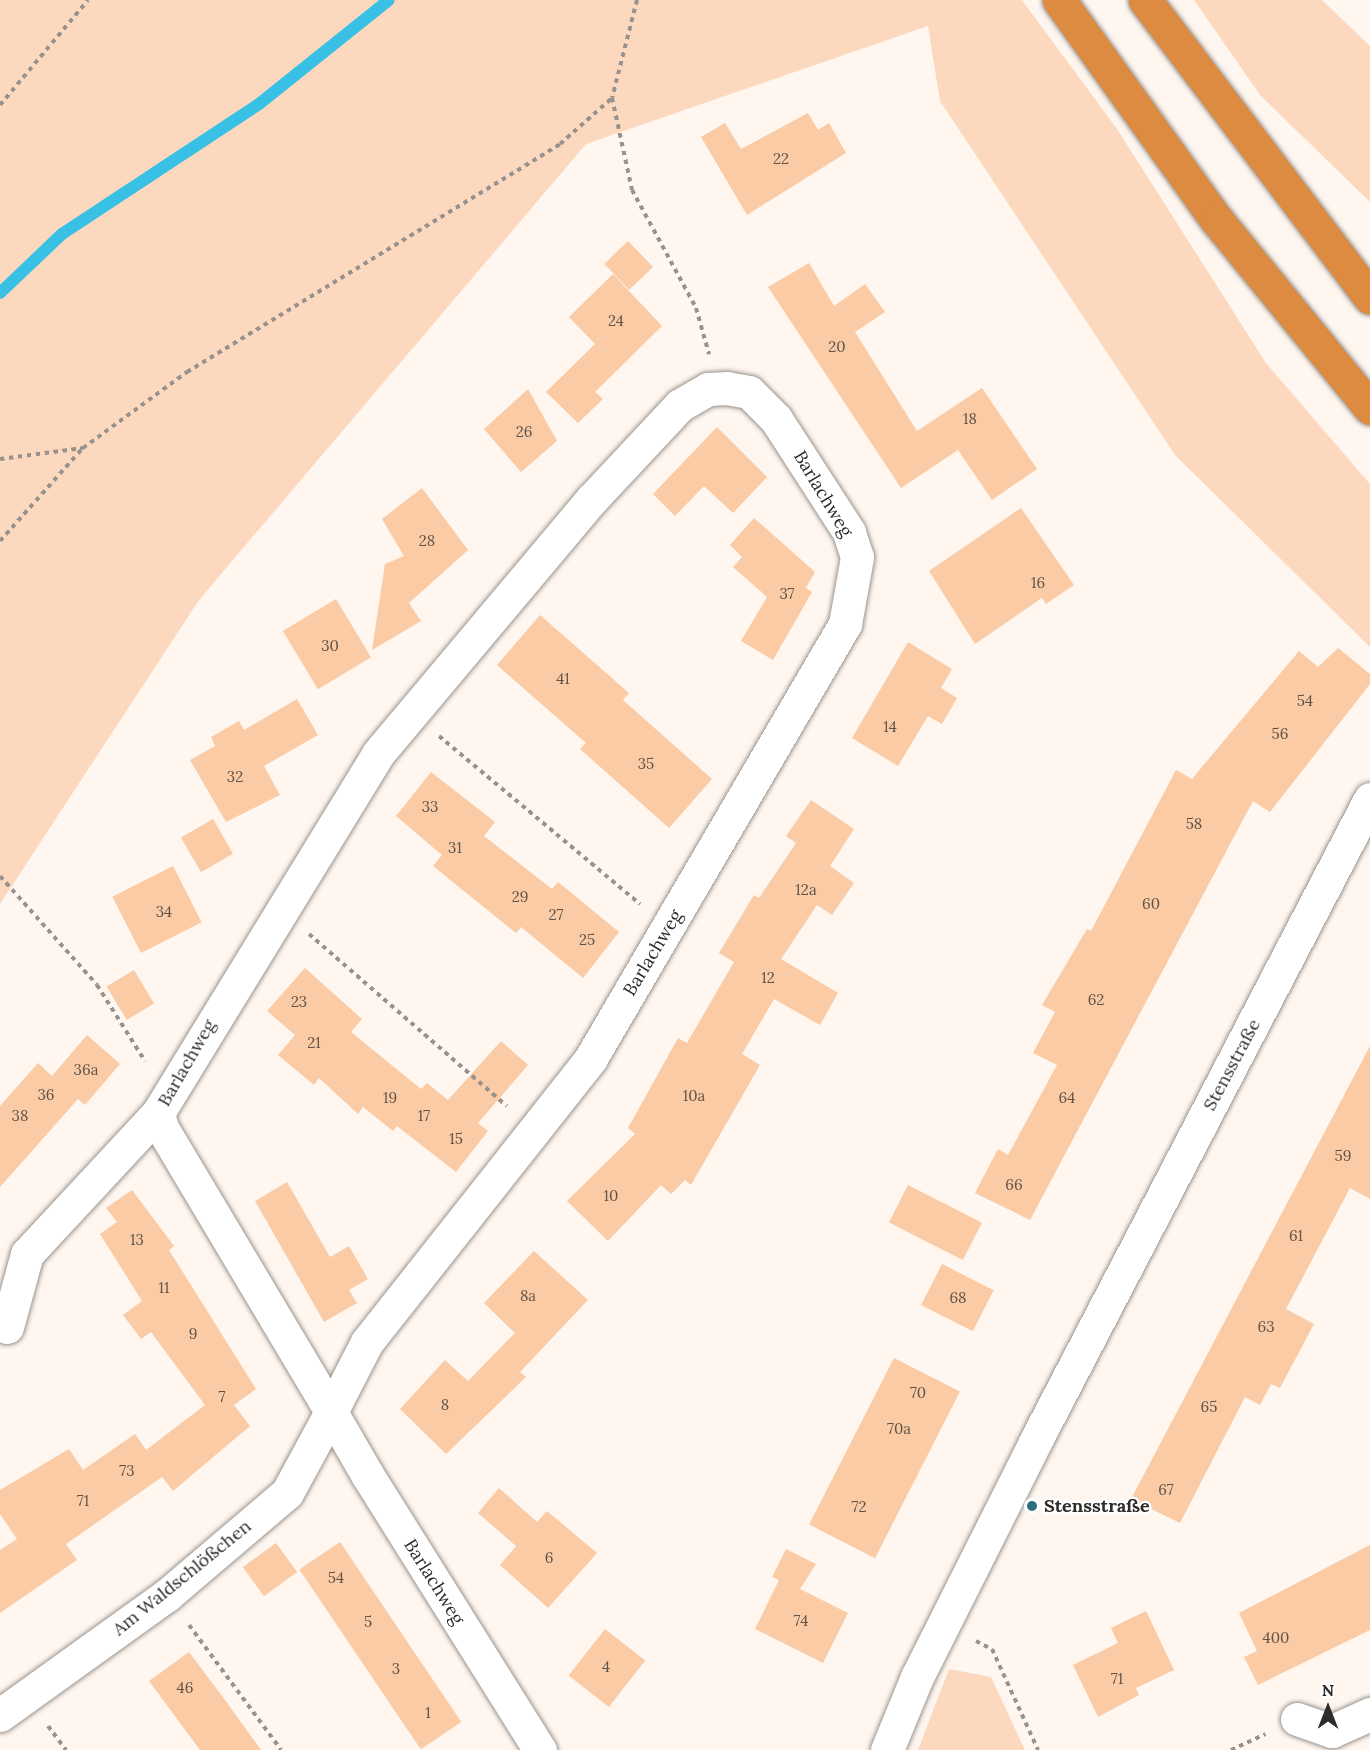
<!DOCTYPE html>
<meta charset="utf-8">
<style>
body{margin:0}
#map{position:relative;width:1370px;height:1750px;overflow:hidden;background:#fef6ef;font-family:Lora,serif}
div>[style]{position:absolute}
.green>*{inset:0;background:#fcd9be}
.stream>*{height:12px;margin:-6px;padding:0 6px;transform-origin:6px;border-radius:6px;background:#39c1e5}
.building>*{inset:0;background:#facba5;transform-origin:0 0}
.path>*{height:4px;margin-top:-2px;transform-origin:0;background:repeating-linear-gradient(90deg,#98928e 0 4.5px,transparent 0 9px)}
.roads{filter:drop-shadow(0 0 2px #9b948e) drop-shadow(0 0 2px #9b948e)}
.minor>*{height:33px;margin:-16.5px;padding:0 16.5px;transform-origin:16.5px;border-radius:16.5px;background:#fff}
.highway>*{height:33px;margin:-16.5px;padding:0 16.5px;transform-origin:16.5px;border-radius:16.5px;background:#dc8b40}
.dots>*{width:16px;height:16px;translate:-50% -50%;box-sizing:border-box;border:3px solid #fff;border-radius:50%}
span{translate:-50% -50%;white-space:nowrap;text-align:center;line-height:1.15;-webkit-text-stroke:4.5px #fff;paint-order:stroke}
.number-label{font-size:15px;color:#615348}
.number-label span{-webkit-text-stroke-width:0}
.street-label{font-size:18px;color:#2e2b29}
.poi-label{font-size:18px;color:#2e2b29;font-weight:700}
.left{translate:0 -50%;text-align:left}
.north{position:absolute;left:1298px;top:1678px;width:60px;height:60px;-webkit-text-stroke:4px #fff;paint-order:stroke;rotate:0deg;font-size:16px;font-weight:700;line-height:24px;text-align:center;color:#2e2b29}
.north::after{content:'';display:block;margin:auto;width:21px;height:27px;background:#2e2b29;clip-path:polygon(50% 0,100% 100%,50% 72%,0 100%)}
</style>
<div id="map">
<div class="green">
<i style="clip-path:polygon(0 0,1022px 0,1117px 129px,1266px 363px,1370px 484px,1370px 647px,1175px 455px,940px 101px,928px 26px,586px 144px,199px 600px,0 904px)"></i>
<i style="clip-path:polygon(1194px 0,1322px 0,1370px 46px,1370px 202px,1260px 95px)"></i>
<i style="clip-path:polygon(949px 1669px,991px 1677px,1025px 1750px,918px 1750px)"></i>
</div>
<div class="stream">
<i style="left:0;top:293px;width:86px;rotate:-43.6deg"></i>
<i style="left:62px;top:234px;width:236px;rotate:-33.4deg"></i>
<i style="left:259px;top:104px;width:166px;rotate:-38.7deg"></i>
</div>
<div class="building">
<i style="clip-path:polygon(808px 113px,818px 130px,829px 123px,846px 153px,747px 215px,701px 137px,725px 123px,741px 149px)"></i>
<i style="left:628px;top:241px;width:36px;height:33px;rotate:46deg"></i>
<i style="clip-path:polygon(809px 263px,834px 306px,865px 284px,885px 312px,855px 332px,917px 431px,982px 388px,1037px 469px,992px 500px,958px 450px,901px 488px,768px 287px)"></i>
<i style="clip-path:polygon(613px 274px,662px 326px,595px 392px,603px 399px,578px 423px,546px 392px,595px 344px,569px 317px)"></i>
<i style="clip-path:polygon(528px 389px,557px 441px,521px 472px,484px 429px)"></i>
<i style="clip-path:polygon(717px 427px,767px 477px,733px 513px,704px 486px,675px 516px,653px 494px)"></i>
<i style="clip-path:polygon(422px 488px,468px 550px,409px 603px,421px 621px,372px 650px,385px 564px,404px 556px,382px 519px)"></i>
<i style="clip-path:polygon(1021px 508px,1074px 585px,1046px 604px,1042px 598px,975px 644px,929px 571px)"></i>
<i style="clip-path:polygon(754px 518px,815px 572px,806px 588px,812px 592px,773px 660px,741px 641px,767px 597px,733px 567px,742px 557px,730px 545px)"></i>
<i style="left:336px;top:599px;width:68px;height:62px;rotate:59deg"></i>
<i style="clip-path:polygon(540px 615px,629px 693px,623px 700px,712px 779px,669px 828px,580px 749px,586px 743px,497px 665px)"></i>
<i style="clip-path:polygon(908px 642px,952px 669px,941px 688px,957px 698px,942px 724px,928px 716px,898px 766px,852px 738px)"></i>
<i style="clip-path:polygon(1338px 648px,1370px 674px,1370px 684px,1270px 812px,1253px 801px,1030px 1220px,975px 1193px,998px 1149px,1008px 1155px,1057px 1065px,1033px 1053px,1055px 1012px,1042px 1005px,1087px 929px,1091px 931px,1176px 770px,1192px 779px,1299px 651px,1318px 667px)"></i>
<i style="clip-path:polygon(297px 699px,318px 735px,264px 766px,280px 795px,226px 822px,190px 760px,215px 746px,211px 737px,239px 721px,244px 730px)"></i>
<i style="clip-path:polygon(431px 772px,495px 822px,484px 836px,552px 889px,558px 882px,619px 932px,583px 978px,521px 927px,516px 933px,433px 866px,442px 855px,396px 816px)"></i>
<i style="clip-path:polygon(811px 800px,854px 829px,830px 866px,854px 883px,832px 915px,817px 905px,781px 959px,838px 993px,820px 1025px,774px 999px,742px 1054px,760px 1065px,691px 1185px,685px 1180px,671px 1194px,661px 1185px,608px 1241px,567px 1201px,635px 1134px,628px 1128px,678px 1038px,687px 1043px,734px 962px,719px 953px,754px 895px,759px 898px,796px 843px,786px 836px)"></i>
<i style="left:213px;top:819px;width:40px;height:37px;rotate:60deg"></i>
<i style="left:173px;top:866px;width:63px;height:68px;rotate:63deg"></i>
<i style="clip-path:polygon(305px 968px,362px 1019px,351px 1032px,421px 1089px,427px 1083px,448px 1100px,501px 1041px,528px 1065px,478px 1123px,488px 1131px,456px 1172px,397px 1126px,393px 1131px,363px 1107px,358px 1114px,319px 1078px,314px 1085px,278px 1055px,295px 1035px,267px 1011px)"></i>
<i style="left:134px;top:970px;width:39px;height:32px;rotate:59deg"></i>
<i style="clip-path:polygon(87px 1035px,120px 1064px,85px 1105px,78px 1099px,0 1187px,0 1106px,38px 1063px,52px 1076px)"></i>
<i style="clip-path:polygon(1370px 1046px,1370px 1199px,1350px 1188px,1286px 1309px,1314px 1324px,1280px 1388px,1271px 1384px,1260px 1405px,1245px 1397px,1180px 1523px,1131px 1499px)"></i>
<i style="clip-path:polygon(287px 1182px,330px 1257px,349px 1246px,368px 1279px,349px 1290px,357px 1303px,324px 1322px,255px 1201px)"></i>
<i style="left:908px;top:1185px;width:83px;height:42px;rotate:27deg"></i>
<i style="clip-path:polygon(132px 1190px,174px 1246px,169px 1250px,256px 1389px,234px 1405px,250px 1426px,173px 1491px,162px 1477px,66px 1544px,77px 1560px,0 1613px,0 1550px,17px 1539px,0 1514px,0 1490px,69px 1449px,83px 1470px,135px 1434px,146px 1450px,205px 1405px,151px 1332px,141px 1339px,123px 1315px,142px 1301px,100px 1234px,117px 1222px,106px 1208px)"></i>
<i style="clip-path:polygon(534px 1251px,588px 1300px,520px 1372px,526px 1377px,446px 1454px,400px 1409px,445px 1360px,468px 1381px,515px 1333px,484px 1303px)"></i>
<i style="left:942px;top:1264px;width:58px;height:46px;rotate:27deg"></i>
<i style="left:894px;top:1358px;width:74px;height:187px;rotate:27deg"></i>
<i style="clip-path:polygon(499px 1488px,537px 1522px,547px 1511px,597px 1553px,548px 1608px,500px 1565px,516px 1546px,478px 1513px)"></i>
<i style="left:340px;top:1542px;width:217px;height:49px;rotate:56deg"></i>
<i style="left:276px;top:1543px;width:36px;height:41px;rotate:54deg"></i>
<i style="clip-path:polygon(1370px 1545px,1370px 1630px,1258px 1685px,1244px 1657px,1257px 1651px,1239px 1613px)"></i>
<i style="clip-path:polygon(786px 1549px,816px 1564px,800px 1589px,848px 1613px,823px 1663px,755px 1629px,779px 1580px,772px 1577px)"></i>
<i style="clip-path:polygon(1146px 1611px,1174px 1670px,1136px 1688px,1139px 1695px,1098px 1717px,1073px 1665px,1118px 1643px,1111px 1628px)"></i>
<i style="left:605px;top:1629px;width:51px;height:59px;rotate:38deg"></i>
<i style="clip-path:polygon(189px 1652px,222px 1696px,261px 1750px,200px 1750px,149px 1681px)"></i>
</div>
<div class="path">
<i style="left:637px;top:0;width:101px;rotate:104.3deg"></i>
<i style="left:612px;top:98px;width:94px;rotate:77.7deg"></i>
<i style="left:632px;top:190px;width:134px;rotate:61.5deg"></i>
<i style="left:696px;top:308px;width:48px;rotate:74.2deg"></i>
<i style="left:0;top:105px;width:137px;rotate:-50deg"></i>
<i style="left:0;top:459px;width:84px;rotate:-7.5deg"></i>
<i style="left:0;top:541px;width:125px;rotate:-48.3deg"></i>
<i style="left:83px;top:448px;width:129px;rotate:-36.2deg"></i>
<i style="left:187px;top:372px;width:437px;rotate:-31.4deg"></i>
<i style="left:560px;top:144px;width:69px;rotate:-41.5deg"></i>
<i style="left:439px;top:736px;width:262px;rotate:39.9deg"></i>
<i style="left:0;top:876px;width:146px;rotate:48.3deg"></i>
<i style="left:97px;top:985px;width:90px;rotate:57.7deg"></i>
<i style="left:309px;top:934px;width:262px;rotate:41deg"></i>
<i style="left:189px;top:1625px;width:155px;rotate:53.6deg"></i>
<i style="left:976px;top:1641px;width:18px;rotate:27deg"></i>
<i style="left:992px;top:1649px;width:111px;rotate:65.5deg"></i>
<i style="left:48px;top:1726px;width:30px;rotate:53deg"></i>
<i style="left:1231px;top:1750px;width:38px;rotate:-25deg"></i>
</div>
<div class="roads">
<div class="minor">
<i style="left:7px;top:1327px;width:76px;rotate:-74.7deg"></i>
<i style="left:27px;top:1254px;width:192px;rotate:-47.1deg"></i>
<i style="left:0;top:1715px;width:206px;rotate:-35.7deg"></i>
<i style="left:167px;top:1595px;width:157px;rotate:-40.4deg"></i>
<i style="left:287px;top:1493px;width:92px;rotate:-61.5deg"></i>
<i style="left:331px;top:1412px;width:79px;rotate:-62.8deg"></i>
<i style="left:367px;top:1342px;width:362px;rotate:-51.7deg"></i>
<i style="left:591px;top:1058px;width:503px;rotate:-59.66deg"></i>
<i style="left:845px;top:624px;width:68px;rotate:-79.8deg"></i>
<i style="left:857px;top:557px;width:26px;rotate:-108deg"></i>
<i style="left:849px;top:532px;width:135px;rotate:-122.9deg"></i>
<i style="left:776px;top:419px;width:38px;rotate:-135deg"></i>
<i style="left:749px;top:392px;width:22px;rotate:-170deg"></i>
<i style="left:727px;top:388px;width:19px;rotate:177deg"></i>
<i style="left:708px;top:389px;width:32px;rotate:150deg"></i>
<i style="left:680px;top:405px;width:130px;rotate:133.1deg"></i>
<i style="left:591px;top:500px;width:331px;rotate:130deg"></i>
<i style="left:378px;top:754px;width:421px;rotate:121.5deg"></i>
<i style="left:158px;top:1113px;width:16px;rotate:75deg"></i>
<i style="left:162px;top:1128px;width:330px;rotate:59.2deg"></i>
<i style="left:331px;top:1412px;width:74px;rotate:60deg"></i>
<i style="left:368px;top:1476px;width:324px;rotate:57.9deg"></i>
<i style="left:1297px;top:1719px;width:37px;rotate:19deg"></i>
<i style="left:1332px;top:1731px;width:42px;rotate:-24.1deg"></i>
<i style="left:887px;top:1750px;width:79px;rotate:-67.7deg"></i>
<i style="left:917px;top:1677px;width:263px;rotate:-63.3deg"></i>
<i style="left:1035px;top:1442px;width:725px;rotate:-62.48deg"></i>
</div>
<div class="highway">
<i style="left:1059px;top:0;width:269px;rotate:54.4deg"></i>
<i style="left:1216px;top:219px;width:244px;rotate:50.8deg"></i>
<i style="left:1145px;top:0;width:373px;rotate:52.9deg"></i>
</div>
</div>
<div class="dots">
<i style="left:1032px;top:1506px;background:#2c6d80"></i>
</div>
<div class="number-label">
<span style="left:781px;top:159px">22</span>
<span style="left:616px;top:321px">24</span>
<span style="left:837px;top:347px">20</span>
<span style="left:970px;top:419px">18</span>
<span style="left:524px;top:432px">26</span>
<span style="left:427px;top:541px">28</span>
<span style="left:1038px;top:583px">16</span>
<span style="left:787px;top:594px">37</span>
<span style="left:330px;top:646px">30</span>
<span style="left:563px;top:679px">41</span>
<span style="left:1305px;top:701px">54</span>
<span style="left:890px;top:727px">14</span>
<span style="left:1280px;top:734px">56</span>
<span style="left:646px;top:764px">35</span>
<span style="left:235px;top:777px">32</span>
<span style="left:430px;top:807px">33</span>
<span style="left:1194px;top:824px">58</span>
<span style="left:455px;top:848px">31</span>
<span style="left:806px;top:890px">12a</span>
<span style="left:520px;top:897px">29</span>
<span style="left:1151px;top:904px">60</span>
<span style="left:164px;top:912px">34</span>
<span style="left:556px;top:915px">27</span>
<span style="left:587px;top:940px">25</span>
<span style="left:768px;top:978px">12</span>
<span style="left:1096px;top:1000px">62</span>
<span style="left:299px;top:1002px">23</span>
<span style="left:314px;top:1043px">21</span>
<span style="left:86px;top:1070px">36a</span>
<span style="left:46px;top:1095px">36</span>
<span style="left:694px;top:1096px">10a</span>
<span style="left:390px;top:1098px">19</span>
<span style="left:1067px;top:1098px">64</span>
<span style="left:20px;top:1116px">38</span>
<span style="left:424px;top:1116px">17</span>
<span style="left:456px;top:1139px">15</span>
<span style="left:1343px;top:1156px">59</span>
<span style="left:1014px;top:1185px">66</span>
<span style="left:611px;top:1196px">10</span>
<span style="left:1296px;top:1236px">61</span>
<span style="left:137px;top:1240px">13</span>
<span style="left:164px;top:1288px">11</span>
<span style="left:528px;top:1296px">8a</span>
<span style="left:958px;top:1298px">68</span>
<span style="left:1266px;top:1327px">63</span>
<span style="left:193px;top:1334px">9</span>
<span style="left:918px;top:1393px">70</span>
<span style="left:222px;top:1397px">7</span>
<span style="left:445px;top:1405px">8</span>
<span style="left:1209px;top:1407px">65</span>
<span style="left:899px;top:1429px">70a</span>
<span style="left:127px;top:1471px">73</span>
<span style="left:1166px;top:1490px">67</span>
<span style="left:83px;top:1501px">71</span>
<span style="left:859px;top:1507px">72</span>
<span style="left:549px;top:1558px">6</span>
<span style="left:336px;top:1578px">54</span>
<span style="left:801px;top:1621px">74</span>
<span style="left:368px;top:1622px">5</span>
<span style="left:1276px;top:1638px">400</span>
<span style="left:606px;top:1667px">4</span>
<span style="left:396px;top:1669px">3</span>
<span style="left:1117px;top:1679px">71</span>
<span style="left:185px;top:1688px">46</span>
<span style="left:428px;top:1713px">1</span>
</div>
<div class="street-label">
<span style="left:823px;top:494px;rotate:59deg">Barlachweg</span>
<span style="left:653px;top:953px;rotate:-59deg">Barlachweg</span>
<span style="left:187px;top:1063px;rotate:-60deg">Barlachweg</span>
<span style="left:1232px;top:1065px;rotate:-62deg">Stensstraße</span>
<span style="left:182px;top:1578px;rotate:-39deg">Am Waldschlößchen</span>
<span style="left:434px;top:1582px;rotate:58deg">Barlachweg</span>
</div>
<div class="poi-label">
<span class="left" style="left:1044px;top:1506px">Stensstraße</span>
</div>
<div class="north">N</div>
</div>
